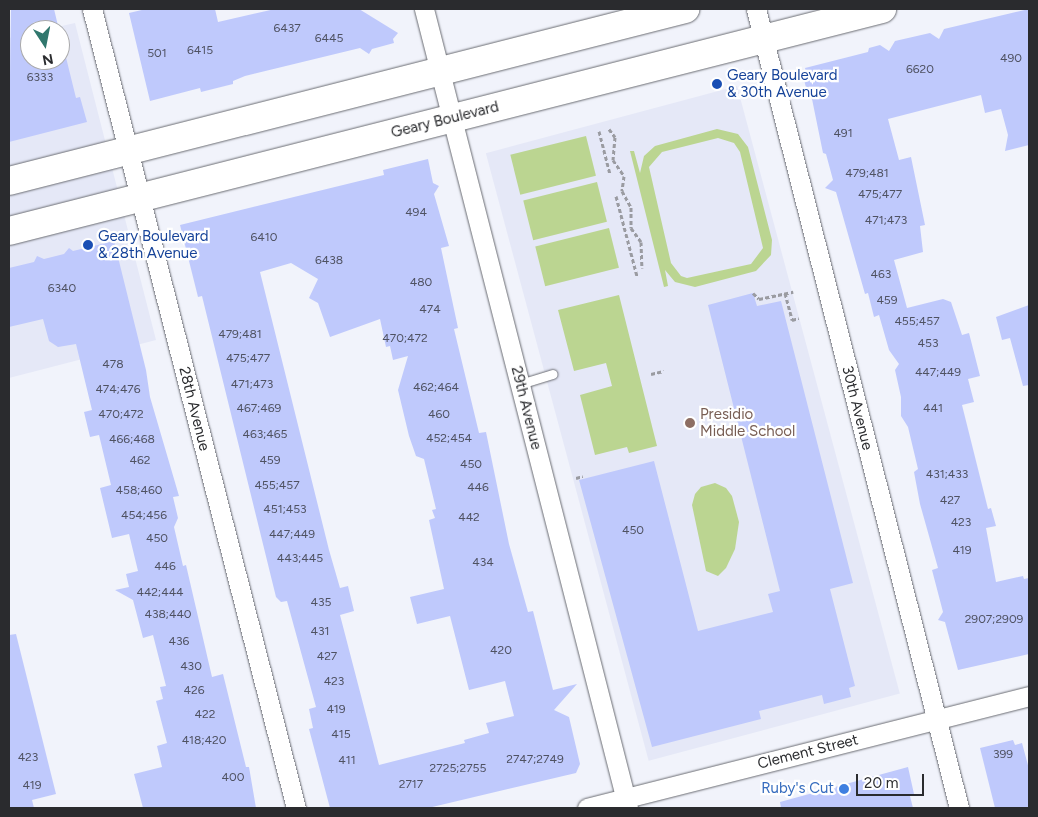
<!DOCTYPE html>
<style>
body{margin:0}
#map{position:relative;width:1038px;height:817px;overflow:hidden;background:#f1f3fb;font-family:Figtree,sans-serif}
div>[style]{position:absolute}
.built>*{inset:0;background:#e5e8f7;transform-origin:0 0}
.green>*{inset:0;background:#bbd591;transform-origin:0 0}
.building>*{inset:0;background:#bfc9fc}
.path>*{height:3px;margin-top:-1.5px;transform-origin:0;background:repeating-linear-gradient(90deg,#9a9ba1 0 4px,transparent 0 6.5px)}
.roads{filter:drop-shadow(0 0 1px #6a6c72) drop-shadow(0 0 1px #6a6c72)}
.service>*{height:9px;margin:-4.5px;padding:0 4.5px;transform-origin:4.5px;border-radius:4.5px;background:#fff}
.minor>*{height:19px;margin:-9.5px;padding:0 9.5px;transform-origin:9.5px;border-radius:9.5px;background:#fff}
.primary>*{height:28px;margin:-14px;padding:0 14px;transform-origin:14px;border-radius:14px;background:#fff}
.dots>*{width:14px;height:14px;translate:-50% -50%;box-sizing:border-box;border:2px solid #fff;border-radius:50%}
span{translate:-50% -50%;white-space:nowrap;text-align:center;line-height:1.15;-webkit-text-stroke:4.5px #fff;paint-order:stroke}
.number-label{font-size:12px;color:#4f5262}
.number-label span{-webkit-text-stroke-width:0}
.transit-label{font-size:15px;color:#164399}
.left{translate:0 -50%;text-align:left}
.street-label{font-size:15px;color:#2a2b2e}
.education-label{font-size:15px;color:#785e54}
.shop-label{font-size:15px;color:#366cbe}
.right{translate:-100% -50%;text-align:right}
.frame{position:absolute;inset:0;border:10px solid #2a2b2e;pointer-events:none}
.north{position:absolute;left:20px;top:20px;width:50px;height:50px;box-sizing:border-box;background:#fff;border:1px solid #aaaaab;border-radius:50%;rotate:169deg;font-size:14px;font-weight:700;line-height:20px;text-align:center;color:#2a2b2e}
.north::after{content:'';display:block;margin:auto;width:18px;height:22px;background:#30776d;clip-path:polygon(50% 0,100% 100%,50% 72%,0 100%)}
.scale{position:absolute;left:856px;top:774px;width:68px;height:22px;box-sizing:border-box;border:2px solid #2a2b2e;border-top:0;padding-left:6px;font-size:15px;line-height:18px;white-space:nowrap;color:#2a2b2e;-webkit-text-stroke:4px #fff;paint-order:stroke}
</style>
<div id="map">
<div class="built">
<i style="clip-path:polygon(75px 23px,156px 340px,9px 378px,9px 38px,30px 33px,30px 60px,60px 60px,60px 30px,44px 30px)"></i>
<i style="left:737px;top:86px;width:629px;height:260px;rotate:75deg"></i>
</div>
<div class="green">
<i style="clip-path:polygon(evenodd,717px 129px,738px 134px,748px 147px,772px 240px,771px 255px,756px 271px,695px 287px,675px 282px,665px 270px,668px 286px,664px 287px,630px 151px,634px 151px,640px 173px,644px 156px,655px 146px,717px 129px,718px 138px,734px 143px,740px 152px,763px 248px,751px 264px,687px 278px,681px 276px,671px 263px,649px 167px,662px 152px,718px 138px)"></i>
<i style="left:586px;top:136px;width:41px;height:78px;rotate:76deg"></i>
<i style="left:597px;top:182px;width:41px;height:76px;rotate:76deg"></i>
<i style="left:609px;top:228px;width:41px;height:76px;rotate:76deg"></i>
<i style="clip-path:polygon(619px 295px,657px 446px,629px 453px,627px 447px,595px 455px,580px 395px,612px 386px,606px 363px,574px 371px,558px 310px)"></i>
<i style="clip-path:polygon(715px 483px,726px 488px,732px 496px,739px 522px,735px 549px,726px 568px,718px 576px,706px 571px,692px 505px,695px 494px,701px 487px)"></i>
</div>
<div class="building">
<i style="clip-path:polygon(11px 9px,54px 9px,59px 30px,30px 30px,30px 60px,60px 60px,60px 33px,76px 98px,80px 97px,87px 122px,9px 142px)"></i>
<i style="clip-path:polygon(146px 9px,215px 9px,218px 22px,275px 9px,359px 9px,398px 33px,393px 39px,394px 43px,372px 49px,369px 54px,360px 48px,245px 76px,233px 81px,233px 84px,201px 92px,200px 88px,150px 101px,129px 13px)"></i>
<i style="clip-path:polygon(1029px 9px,1029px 145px,1005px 151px,1008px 135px,1001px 109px,985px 113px,981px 95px,888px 119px,899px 160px,911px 157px,925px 225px,920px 226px,923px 252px,894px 260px,907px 308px,943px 299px,951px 302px,962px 335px,969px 333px,980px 376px,968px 379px,974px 402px,962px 405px,988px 509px,991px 508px,996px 526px,986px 528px,996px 582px,1023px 576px,1024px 579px,1029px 578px,1029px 654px,958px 670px,945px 622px,938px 620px,943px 612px,932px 570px,938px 568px,920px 504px,914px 472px,918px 469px,908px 427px,901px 416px,901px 397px,895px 370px,899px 364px,889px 350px,879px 315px,874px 317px,868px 293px,865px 294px,836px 192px,825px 188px,833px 180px,826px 154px,823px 153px,812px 99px,809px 99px,804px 80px,807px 77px,805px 68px,868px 52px,869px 48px,880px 45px,889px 51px,895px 41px,930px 33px,939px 39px,944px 29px)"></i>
<i style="clip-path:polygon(evenodd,428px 159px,433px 183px,439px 186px,434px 194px,449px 246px,441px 248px,458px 328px,454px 329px,479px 433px,486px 432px,509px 544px,528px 612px,533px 611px,553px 690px,577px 684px,554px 710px,569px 717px,580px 764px,576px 773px,428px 808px,330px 808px,309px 729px,313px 728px,309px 709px,316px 707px,287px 601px,281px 602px,276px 597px,202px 296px,198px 297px,180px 225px,384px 175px,383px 170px,428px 159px,291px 263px,318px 279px,309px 298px,318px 303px,330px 337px,380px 319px,386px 347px,390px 346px,393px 360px,408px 356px,398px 390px,409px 436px,416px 456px,424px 459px,436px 509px,432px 510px,435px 518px,429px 520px,444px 589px,410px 597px,417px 624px,450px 616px,469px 690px,505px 681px,514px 716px,486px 723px,489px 733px,464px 740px,465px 743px,379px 765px,340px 615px,354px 611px,348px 586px,340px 588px,329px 550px,260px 272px,291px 263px)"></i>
<i style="clip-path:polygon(114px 241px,146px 370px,150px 397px,179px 496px,173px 497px,178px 518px,174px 527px,183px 566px,186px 565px,212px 677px,223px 674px,246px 767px,249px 767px,256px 808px,143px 808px,134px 774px,162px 767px,157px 746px,167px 743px,156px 701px,163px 699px,160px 687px,166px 686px,153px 635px,143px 638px,133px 600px,115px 590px,129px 587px,126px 574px,138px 571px,129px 534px,112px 538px,100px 488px,111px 485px,99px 435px,90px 437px,84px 412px,92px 410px,76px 344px,58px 347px,49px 341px,43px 319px,9px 327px,9px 268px,34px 262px,37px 256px,44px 259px,64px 254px,69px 248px,73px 251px)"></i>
<i style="clip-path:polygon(753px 293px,757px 306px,781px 301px,853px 583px,830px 589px,855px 686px,849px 688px,851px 697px,824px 704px,822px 695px,759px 711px,761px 719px,652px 747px,579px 480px,654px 461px,698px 631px,773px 612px,768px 594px,780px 591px,708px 305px)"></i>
<i style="clip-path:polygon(1029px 305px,1029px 385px,1023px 386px,1010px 338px,1002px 340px,996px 317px)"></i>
<i style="clip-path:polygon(16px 634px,56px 794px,32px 800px,34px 808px,9px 808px,9px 635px)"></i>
<i style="clip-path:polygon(1013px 740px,1015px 745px,1022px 743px,1029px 769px,1029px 808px,995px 808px,980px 748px)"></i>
<i style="clip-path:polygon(908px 767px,914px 794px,910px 796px,913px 808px,781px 808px,780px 802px)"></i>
</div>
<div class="path">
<i style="left:609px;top:129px;width:10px;rotate:53deg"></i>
<i style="left:615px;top:137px;width:23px;rotate:95deg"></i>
<i style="left:613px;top:160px;width:19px;rotate:55deg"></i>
<i style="left:624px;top:176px;width:15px;rotate:98deg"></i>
<i style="left:622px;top:191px;width:18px;rotate:61deg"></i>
<i style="left:631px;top:207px;width:21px;rotate:90deg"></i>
<i style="left:631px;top:228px;width:17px;rotate:54deg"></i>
<i style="left:641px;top:242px;width:26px;rotate:88deg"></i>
<i style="left:599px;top:131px;width:44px;rotate:75.7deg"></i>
<i style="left:616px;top:196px;width:83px;rotate:75.3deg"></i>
<i style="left:753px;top:293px;width:8px;rotate:45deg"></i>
<i style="left:759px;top:299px;width:35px;rotate:-12deg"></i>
<i style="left:785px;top:293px;width:28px;rotate:75deg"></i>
<i style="left:792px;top:320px;width:7px;rotate:-16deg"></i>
<i style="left:651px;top:374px;width:13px;rotate:-13deg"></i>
<i style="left:576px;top:478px;width:7px;rotate:-16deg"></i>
</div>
<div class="roads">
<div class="service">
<i style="left:520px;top:384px;width:34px;rotate:-17deg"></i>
</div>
<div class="minor">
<i style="left:92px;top:9px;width:825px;rotate:75.68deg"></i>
<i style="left:424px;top:9px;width:825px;rotate:75.68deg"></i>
<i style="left:756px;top:9px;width:824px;rotate:75.74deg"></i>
<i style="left:587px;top:808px;width:456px;rotate:-14.2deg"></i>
</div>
<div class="primary">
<i style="left:9px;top:181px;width:698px;rotate:-14.28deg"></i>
<i style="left:9px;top:231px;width:901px;rotate:-14.27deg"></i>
</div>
</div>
<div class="dots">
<i style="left:717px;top:84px;background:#1a4fb4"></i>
<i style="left:88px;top:245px;background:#1a4fb4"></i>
<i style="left:690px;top:423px;background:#8d6e63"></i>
<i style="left:844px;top:789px;background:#3f7fe0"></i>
</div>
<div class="number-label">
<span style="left:287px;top:29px">6437</span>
<span style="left:329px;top:39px">6445</span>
<span style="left:200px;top:51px">6415</span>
<span style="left:157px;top:54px">501</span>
<span style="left:1011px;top:59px">490</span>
<span style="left:920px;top:70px">6620</span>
<span style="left:40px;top:78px">6333</span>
<span style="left:843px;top:134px">491</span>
<span style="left:867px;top:174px">479;481</span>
<span style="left:880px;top:195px">475;477</span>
<span style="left:416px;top:213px">494</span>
<span style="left:886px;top:221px">471;473</span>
<span style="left:264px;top:238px">6410</span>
<span style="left:329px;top:261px">6438</span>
<span style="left:881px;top:275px">463</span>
<span style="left:421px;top:283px">480</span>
<span style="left:62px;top:289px">6340</span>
<span style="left:887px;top:301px">459</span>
<span style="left:430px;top:310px">474</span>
<span style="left:917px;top:322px">455;457</span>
<span style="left:240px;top:335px">479;481</span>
<span style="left:405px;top:339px">470;472</span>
<span style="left:928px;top:344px">453</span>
<span style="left:248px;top:359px">475;477</span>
<span style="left:113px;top:365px">478</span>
<span style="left:938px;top:373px">447;449</span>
<span style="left:252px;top:385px">471;473</span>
<span style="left:436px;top:388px">462;464</span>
<span style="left:118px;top:390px">474;476</span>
<span style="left:259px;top:409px">467;469</span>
<span style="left:933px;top:409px">441</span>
<span style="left:121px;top:415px">470;472</span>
<span style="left:439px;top:415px">460</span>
<span style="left:265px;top:435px">463;465</span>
<span style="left:449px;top:439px">452;454</span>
<span style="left:132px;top:440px">466;468</span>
<span style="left:140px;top:461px">462</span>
<span style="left:270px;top:461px">459</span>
<span style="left:471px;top:465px">450</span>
<span style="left:947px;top:475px">431;433</span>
<span style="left:277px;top:486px">455;457</span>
<span style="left:478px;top:488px">446</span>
<span style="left:139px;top:491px">458;460</span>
<span style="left:950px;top:501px">427</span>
<span style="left:285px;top:510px">451;453</span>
<span style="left:144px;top:516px">454;456</span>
<span style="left:469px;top:518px">442</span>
<span style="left:961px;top:523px">423</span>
<span style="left:633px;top:531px">450</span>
<span style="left:292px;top:535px">447;449</span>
<span style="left:157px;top:539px">450</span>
<span style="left:962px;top:551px">419</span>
<span style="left:300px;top:559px">443;445</span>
<span style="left:483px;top:563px">434</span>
<span style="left:165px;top:567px">446</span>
<span style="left:160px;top:593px">442;444</span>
<span style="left:321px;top:603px">435</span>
<span style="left:168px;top:615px">438;440</span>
<span style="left:994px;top:620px">2907;2909</span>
<span style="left:320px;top:632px">431</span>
<span style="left:179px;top:642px">436</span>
<span style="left:501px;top:651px">420</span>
<span style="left:327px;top:657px">427</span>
<span style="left:191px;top:667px">430</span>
<span style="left:334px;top:682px">423</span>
<span style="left:194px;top:691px">426</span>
<span style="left:336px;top:710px">419</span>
<span style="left:205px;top:715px">422</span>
<span style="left:341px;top:735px">415</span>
<span style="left:204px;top:741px">418;420</span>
<span style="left:1003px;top:755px">399</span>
<span style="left:28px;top:758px">423</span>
<span style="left:535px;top:760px">2747;2749</span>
<span style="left:347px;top:761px">411</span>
<span style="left:458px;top:769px">2725;2755</span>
<span style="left:233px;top:778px">400</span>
<span style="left:411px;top:785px">2717</span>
<span style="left:32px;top:786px">419</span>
</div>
<div class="transit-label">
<span class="left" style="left:727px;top:84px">Geary Boulevard<br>&amp; 30th Avenue</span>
<span class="left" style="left:98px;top:245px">Geary Boulevard<br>&amp; 28th Avenue</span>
</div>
<div class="street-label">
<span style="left:445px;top:120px;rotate:-14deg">Geary Boulevard</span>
<span style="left:526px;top:408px;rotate:76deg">29th Avenue</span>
<span style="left:857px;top:408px;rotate:76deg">30th Avenue</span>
<span style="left:194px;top:409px;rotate:76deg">28th Avenue</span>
<span style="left:808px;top:752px;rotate:-14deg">Clement Street</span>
</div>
<div class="education-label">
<span class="left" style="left:700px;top:423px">Presidio<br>Middle School</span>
</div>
<div class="shop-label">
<span class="right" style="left:834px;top:789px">Ruby's Cut</span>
</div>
<div class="frame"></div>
<div class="north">N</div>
<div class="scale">20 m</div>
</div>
